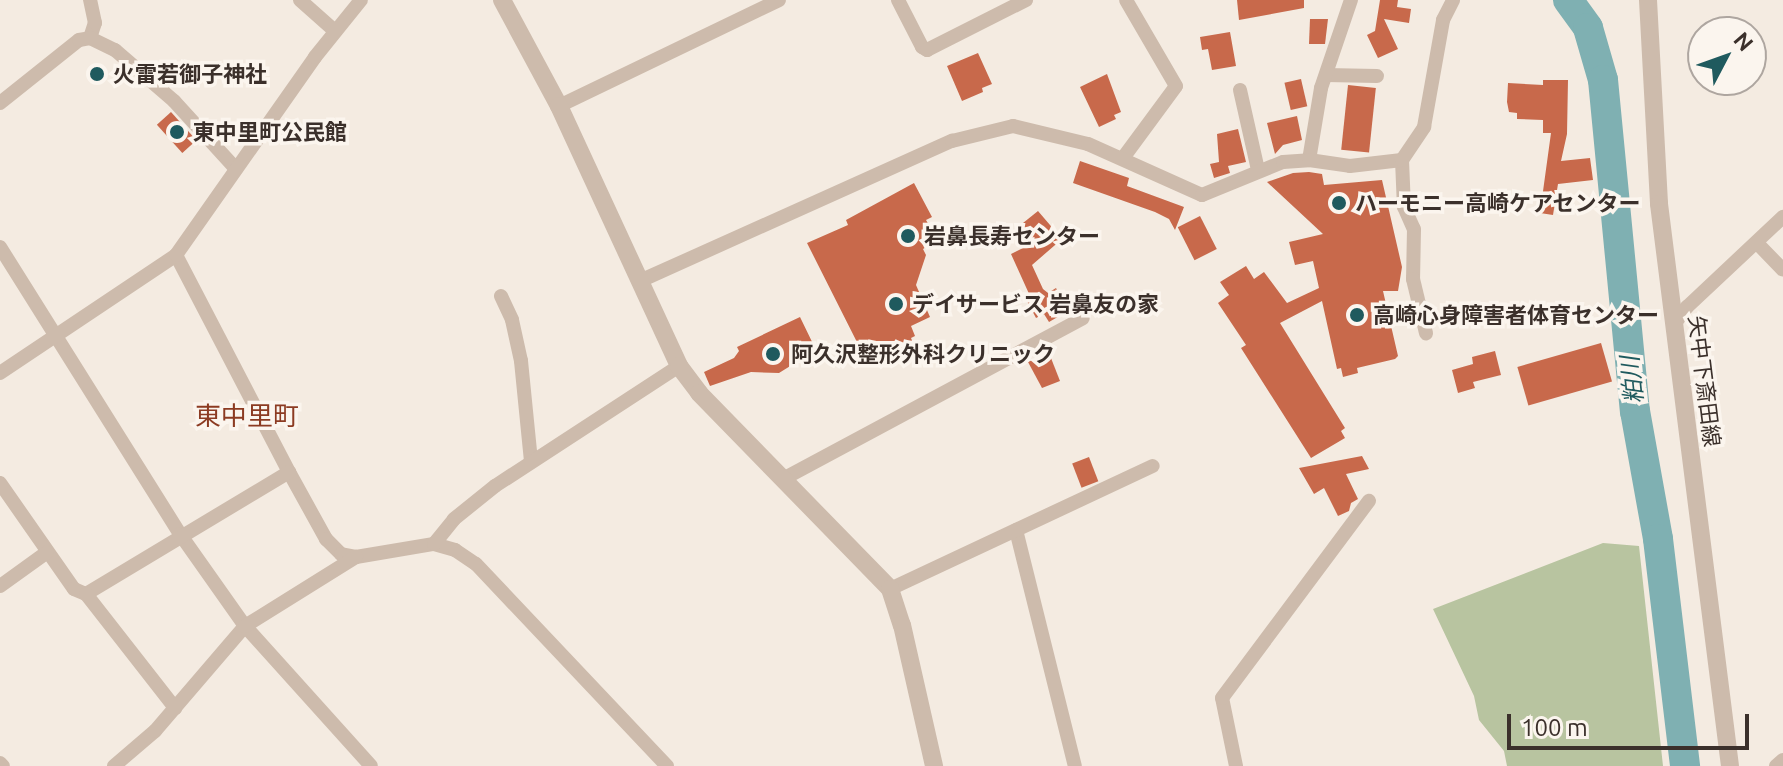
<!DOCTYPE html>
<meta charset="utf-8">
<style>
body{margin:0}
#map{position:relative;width:1783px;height:766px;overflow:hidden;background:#f4ebe1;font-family:Ubuntu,"Noto Sans JP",sans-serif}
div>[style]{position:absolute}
.green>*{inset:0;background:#b8c4a0}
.river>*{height:30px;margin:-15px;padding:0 15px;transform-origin:15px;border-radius:15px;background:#7fb0b2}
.building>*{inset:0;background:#c8694b;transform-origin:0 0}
.minor>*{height:14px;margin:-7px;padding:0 7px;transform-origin:7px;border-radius:7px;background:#cdbbac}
.tertiary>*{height:18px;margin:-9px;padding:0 9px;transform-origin:9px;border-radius:9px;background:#cdbbac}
.dots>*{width:22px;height:22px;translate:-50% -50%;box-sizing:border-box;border:4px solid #fbf5ee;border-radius:50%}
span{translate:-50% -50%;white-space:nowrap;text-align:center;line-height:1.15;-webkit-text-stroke:7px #fbf5ee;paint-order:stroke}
.poi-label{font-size:22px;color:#3b302b;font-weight:700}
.left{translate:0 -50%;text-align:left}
.street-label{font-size:22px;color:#3b302b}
.water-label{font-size:24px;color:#1f5a5e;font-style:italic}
.quarter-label{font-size:26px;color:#8c3b22}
.north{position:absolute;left:1687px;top:16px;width:80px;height:80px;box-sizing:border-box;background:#fbf5ee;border:2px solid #aea6a0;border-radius:50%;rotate:49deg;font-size:22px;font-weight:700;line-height:32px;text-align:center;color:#3b302b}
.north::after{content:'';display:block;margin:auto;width:28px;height:36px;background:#1f5a5e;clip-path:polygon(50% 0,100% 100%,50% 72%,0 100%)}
.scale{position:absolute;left:1507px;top:714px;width:242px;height:36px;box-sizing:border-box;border:4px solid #3b302b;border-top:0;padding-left:10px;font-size:24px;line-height:28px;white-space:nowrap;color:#3b302b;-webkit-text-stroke:6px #fbf5ee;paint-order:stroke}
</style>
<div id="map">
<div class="green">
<i style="clip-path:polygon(1603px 543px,1639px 546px,1663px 766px,1507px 766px,1504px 751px,1479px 720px,1474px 696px,1433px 609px)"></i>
</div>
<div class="river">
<i style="left:1568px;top:0;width:34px;rotate:54deg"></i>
<i style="left:1588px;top:28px;width:54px;rotate:73.9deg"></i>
<i style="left:1603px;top:80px;width:333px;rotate:84.5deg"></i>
<i style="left:1635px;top:411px;width:130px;rotate:79.8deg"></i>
<i style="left:1658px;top:539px;width:229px;rotate:83.2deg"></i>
</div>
<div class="building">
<i style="clip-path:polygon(1237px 0,1304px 0,1304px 8px,1239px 20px)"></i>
<i style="clip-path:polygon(1380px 0,1398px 0,1397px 7px,1411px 9px,1409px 23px,1384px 19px,1398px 49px,1378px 58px,1367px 35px,1375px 31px)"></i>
<i style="clip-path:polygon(1310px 19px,1328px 19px,1325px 44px,1309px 44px)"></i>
<i style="clip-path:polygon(1230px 32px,1236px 66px,1212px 70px,1208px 49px,1202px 50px,1200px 37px)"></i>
<i style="clip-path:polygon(978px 53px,992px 84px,982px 88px,983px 92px,962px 101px,947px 66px)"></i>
<i style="clip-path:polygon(1107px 74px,1121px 112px,1114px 115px,1116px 119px,1099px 127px,1080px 87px)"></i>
<i style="left:1301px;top:79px;width:28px;height:17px;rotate:77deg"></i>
<i style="clip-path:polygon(1543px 80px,1568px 80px,1567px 134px,1561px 161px,1590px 158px,1593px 180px,1558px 184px,1553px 215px,1540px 213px,1551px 133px,1543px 133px,1543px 120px,1517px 119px,1517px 113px,1509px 112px,1507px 102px,1508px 83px,1543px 85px)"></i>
<i style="left:1348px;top:85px;width:28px;height:65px;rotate:6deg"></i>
<i style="left:171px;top:112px;width:38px;height:19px;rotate:48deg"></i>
<i style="clip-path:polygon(1297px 116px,1302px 140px,1283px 145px,1275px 154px,1267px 123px)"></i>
<i style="clip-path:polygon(1238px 129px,1246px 162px,1228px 166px,1230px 173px,1214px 178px,1210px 164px,1219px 162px,1217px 134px)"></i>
<i style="clip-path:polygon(1080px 161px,1129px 178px,1127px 186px,1184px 207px,1175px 230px,1169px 219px,1155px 212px,1073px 183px)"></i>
<i style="clip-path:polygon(1309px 172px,1322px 174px,1324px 185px,1382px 180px,1402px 267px,1398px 291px,1383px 291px,1398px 356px,1395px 359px,1357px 368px,1358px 373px,1343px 377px,1341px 368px,1337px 369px,1322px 301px,1280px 323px,1345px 428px,1341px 431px,1345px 438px,1311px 458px,1241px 348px,1246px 345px,1218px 303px,1229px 295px,1220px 282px,1246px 266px,1254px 279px,1264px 272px,1287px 303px,1319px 288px,1313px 261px,1295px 265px,1289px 242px,1323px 234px,1267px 182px,1293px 173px)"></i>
<i style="clip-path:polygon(914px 183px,932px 217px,926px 220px,934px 234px,934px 242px,923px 249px,926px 255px,916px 285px,930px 317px,911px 326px,915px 336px,911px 338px,916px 350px,898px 358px,894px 347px,866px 360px,807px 243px,848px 225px,846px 220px)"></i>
<i style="clip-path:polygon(1038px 211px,1062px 239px,1032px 265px,1043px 289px,1048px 293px,1056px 288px,1068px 311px,1049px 322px,1044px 314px,1036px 318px,1026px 299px,1030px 296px,1011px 254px,1033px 243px,1018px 227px)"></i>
<i style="left:1200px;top:216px;width:37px;height:25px;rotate:63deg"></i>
<i style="clip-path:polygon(800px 317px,816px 350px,779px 373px,751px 372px,710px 386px,704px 372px,734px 358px,739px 351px,737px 347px)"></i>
<i style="left:1601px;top:343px;width:40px;height:87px;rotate:74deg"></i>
<i style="clip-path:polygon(1495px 351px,1501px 375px,1473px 382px,1475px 388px,1458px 393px,1452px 370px,1473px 364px,1472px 357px)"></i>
<i style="clip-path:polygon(1049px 353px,1060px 381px,1042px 388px,1028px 362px)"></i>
<i style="clip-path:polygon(1362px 456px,1369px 469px,1346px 474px,1358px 499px,1351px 503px,1349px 511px,1338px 516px,1324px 488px,1314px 494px,1299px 468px)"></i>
<i style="left:1089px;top:457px;width:26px;height:18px;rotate:69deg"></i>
</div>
<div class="minor">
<i style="left:300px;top:0;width:47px;rotate:41.5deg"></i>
<i style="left:898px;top:0;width:53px;rotate:62.9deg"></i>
<i style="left:922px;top:47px;width:6px;rotate:31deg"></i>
<i style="left:927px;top:50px;width:111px;rotate:-26.8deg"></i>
<i style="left:90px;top:38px;width:16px;rotate:-72deg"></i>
<i style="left:95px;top:23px;width:24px;rotate:-102deg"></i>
<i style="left:1326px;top:75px;width:51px;rotate:1.1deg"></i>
<i style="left:1240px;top:90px;width:82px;rotate:77.3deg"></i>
<i style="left:0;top:103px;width:101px;rotate:-38.6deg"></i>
<i style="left:79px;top:40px;width:11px;rotate:-10deg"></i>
<i style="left:90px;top:38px;width:28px;rotate:26deg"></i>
<i style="left:115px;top:50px;width:78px;rotate:40.8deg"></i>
<i style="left:174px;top:101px;width:92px;rotate:47.6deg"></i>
<i style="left:559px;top:106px;width:244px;rotate:-25.7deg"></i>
<i style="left:1123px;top:158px;width:89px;rotate:-53.6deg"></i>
<i style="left:1176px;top:86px;width:99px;rotate:-120.2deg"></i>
<i style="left:1309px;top:160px;width:73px;rotate:-80.5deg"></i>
<i style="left:1321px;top:88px;width:93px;rotate:-71.2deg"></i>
<i style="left:1402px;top:160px;width:47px;rotate:87.6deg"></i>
<i style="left:1404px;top:207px;width:24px;rotate:66deg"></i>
<i style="left:1414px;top:229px;width:50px;rotate:91.1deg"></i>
<i style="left:1413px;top:279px;width:56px;rotate:76.5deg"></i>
<i style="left:1757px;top:243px;width:37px;rotate:46deg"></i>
<i style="left:0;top:247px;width:339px;rotate:57.9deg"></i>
<i style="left:180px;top:534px;width:113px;rotate:54.8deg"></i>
<i style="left:245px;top:626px;width:188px;rotate:48deg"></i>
<i style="left:176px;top:255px;width:245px;rotate:62.5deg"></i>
<i style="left:289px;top:472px;width:77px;rotate:61.1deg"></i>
<i style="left:326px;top:539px;width:21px;rotate:45deg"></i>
<i style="left:341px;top:554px;width:15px;rotate:11deg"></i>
<i style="left:356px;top:557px;width:79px;rotate:-9.5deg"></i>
<i style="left:434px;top:544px;width:22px;rotate:16deg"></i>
<i style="left:455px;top:550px;width:25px;rotate:34deg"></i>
<i style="left:476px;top:564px;width:278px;rotate:46.6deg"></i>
<i style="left:642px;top:280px;width:340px;rotate:-24.2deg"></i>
<i style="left:952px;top:141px;width:63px;rotate:-13.8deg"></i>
<i style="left:1013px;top:126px;width:77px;rotate:13.5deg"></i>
<i style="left:1088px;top:144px;width:125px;rotate:24.1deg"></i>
<i style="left:1202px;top:195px;width:87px;rotate:-22.2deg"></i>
<i style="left:1283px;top:162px;width:26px;rotate:-4deg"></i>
<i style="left:1309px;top:160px;width:41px;rotate:8.3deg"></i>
<i style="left:1350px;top:166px;width:52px;rotate:-6.6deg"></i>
<i style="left:1402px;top:160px;width:40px;rotate:-56deg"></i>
<i style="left:1424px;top:127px;width:109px;rotate:-79.9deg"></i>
<i style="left:1443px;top:20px;width:22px;rotate:-63deg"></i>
<i style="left:501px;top:296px;width:26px;rotate:65deg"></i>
<i style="left:512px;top:320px;width:42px;rotate:77.6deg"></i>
<i style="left:521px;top:361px;width:101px;rotate:84.3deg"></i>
<i style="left:1673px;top:326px;width:24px;rotate:-54deg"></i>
<i style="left:1687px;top:307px;width:132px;rotate:-43.2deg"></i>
<i style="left:0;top:373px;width:212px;rotate:-33.8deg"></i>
<i style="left:176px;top:255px;width:242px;rotate:-54.9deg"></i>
<i style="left:315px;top:57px;width:73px;rotate:-51.1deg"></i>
<i style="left:783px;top:479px;width:340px;rotate:-28.2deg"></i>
<i style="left:0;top:483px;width:129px;rotate:55.1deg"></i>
<i style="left:74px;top:589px;width:13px;rotate:23deg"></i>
<i style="left:86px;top:594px;width:237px;rotate:-31deg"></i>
<i style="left:1016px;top:530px;width:243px;rotate:76deg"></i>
<i style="left:434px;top:544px;width:32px;rotate:-51deg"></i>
<i style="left:454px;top:519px;width:53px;rotate:-38.8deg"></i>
<i style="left:495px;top:486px;width:220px;rotate:-33.1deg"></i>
<i style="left:0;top:586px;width:57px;rotate:-35.7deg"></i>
<i style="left:890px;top:589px;width:290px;rotate:-25.1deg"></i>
<i style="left:86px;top:594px;width:145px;rotate:52deg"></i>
<i style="left:0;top:763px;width:4px;rotate:45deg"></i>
<i style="left:114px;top:766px;width:54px;rotate:-40.5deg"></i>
<i style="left:155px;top:731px;width:138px;rotate:-49.4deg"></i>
<i style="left:245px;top:626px;width:131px;rotate:-31.9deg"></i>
<i style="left:1236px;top:766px;width:69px;rotate:-101.6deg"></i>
<i style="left:1222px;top:698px;width:246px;rotate:-53.3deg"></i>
<i style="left:1776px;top:766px;width:9px;rotate:-41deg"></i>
</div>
<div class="tertiary">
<i style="left:502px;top:0;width:120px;rotate:61.7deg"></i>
<i style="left:559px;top:106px;width:286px;rotate:65.2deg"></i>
<i style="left:679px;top:366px;width:34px;rotate:53deg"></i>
<i style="left:699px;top:393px;width:274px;rotate:45.7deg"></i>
<i style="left:890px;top:589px;width:38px;rotate:72deg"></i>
<i style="left:902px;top:625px;width:145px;rotate:77.2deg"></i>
<i style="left:1648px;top:0;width:204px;rotate:86.9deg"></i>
<i style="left:1659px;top:204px;width:566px;rotate:82.8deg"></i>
</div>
<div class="dots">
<i style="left:97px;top:74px;background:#1f5a5e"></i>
<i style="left:177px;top:132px;background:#1f5a5e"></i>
<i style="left:1339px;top:203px;background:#1f5a5e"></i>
<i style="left:908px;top:236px;background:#1f5a5e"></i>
<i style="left:896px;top:304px;background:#1f5a5e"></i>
<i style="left:1357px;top:315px;background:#1f5a5e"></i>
<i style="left:773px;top:354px;background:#1f5a5e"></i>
</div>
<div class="poi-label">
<span class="left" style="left:113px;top:74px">火雷若御子神社</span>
<span class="left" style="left:193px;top:132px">東中里町公民館</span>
<span class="left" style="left:1355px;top:203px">ハーモニー高崎ケアセンター</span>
<span class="left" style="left:924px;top:236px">岩鼻長寿センター</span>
<span class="left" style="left:912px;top:304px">デイサービス 岩鼻友の家</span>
<span class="left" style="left:1373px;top:315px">高崎心身障害者体育センター</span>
<span class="left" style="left:791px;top:354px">阿久沢整形外科クリニック</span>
</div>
<div class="street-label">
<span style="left:1705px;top:381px;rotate:83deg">矢中下斎田線</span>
</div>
<div class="water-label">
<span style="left:1632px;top:380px;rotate:-96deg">粕川</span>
</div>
<div class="quarter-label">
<span style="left:247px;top:416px">東中里町</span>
</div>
<div class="north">N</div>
<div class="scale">100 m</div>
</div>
